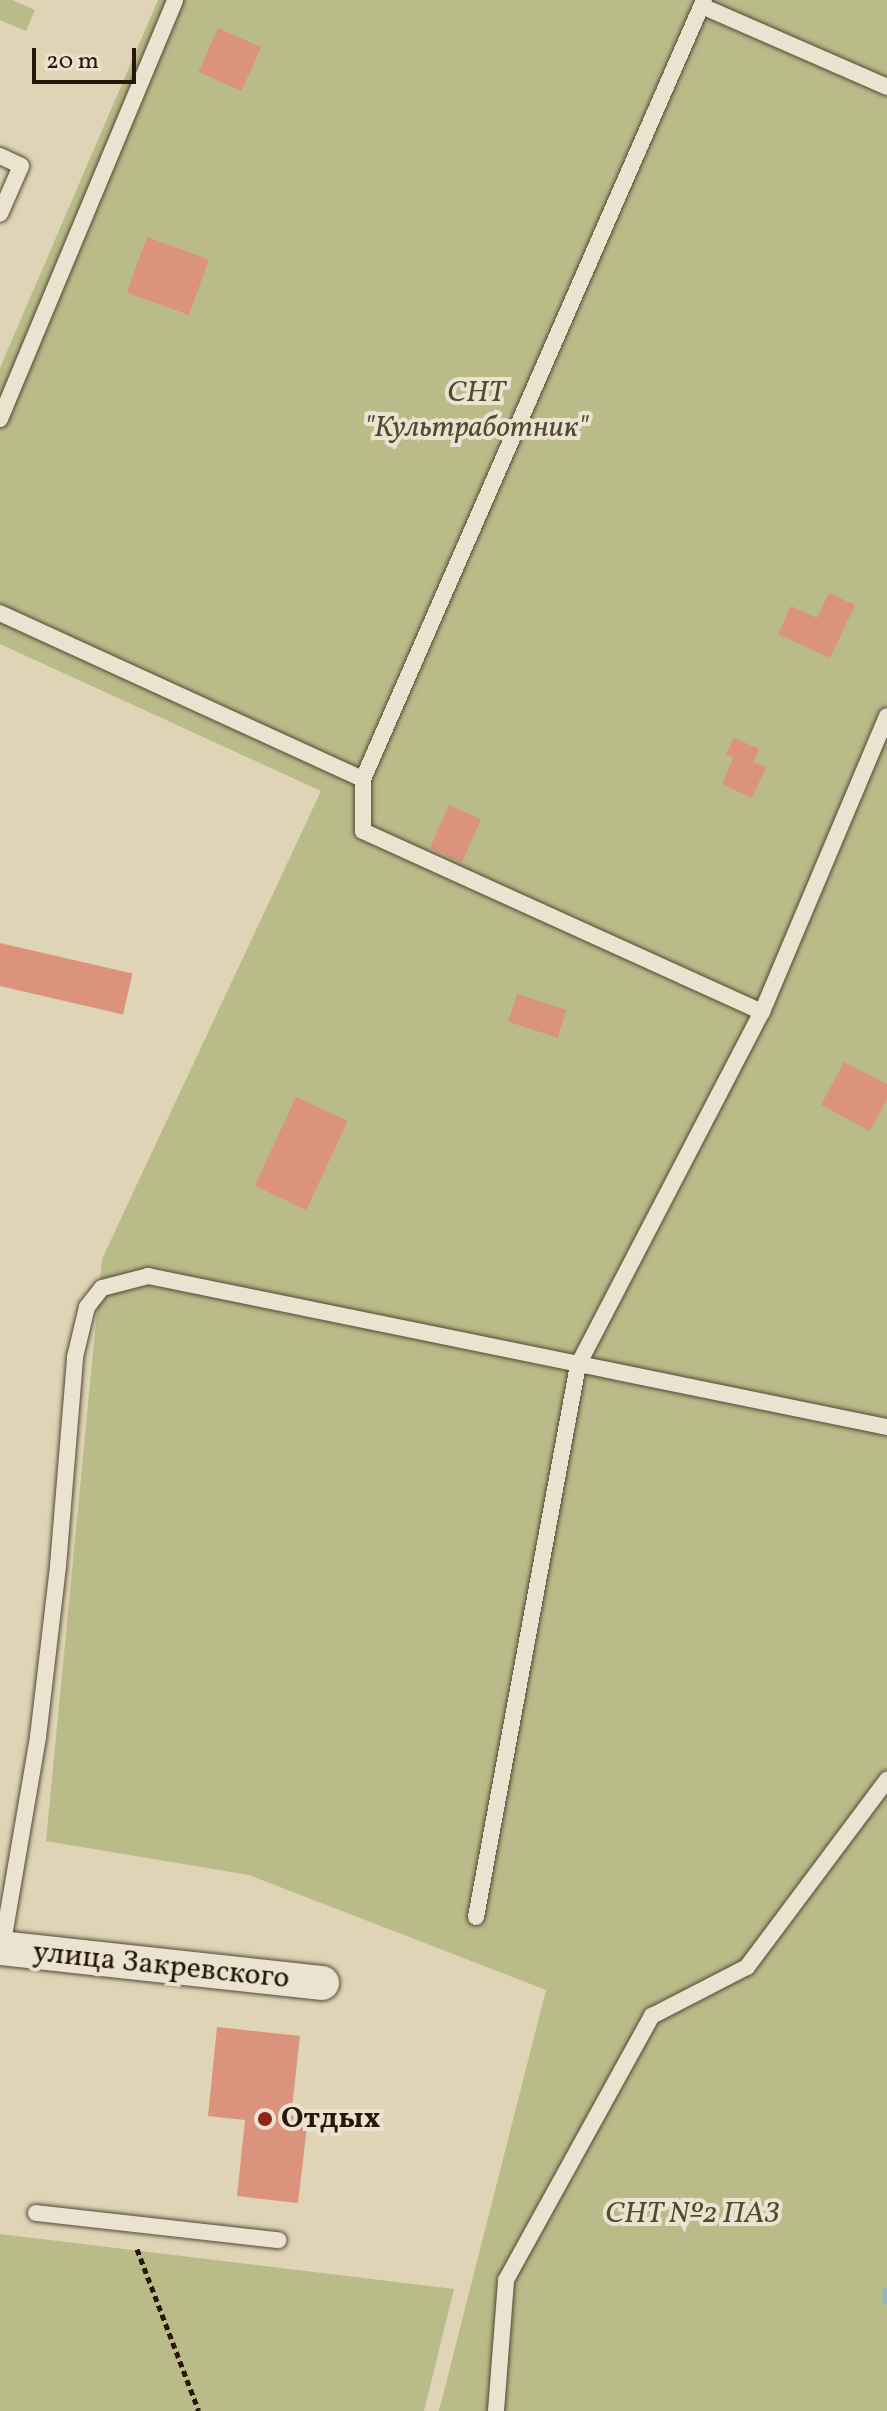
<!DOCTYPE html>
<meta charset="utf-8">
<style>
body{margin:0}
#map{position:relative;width:887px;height:2411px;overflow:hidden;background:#dfd4b6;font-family:Vollkorn,serif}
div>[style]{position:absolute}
.green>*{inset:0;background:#b9bb89}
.stream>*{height:10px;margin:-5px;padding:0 5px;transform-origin:5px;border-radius:5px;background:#96b7b7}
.building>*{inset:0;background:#dc937d;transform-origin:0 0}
.path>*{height:5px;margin-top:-2.5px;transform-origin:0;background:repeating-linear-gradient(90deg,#281708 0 6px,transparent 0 10px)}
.roads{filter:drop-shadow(0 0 2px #564634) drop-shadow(0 0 2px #564634)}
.service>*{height:16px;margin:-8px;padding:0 8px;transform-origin:8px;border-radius:8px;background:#eae3d0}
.minor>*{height:34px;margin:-17px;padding:0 17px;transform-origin:17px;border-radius:17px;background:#eae3d0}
.dots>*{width:22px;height:22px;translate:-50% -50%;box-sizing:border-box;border:4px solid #eae3d0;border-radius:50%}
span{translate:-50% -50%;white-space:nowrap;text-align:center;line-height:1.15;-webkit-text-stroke:8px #eae3d0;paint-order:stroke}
.park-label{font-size:30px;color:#54482f;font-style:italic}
.street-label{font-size:30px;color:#281708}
.poi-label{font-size:30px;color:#281708;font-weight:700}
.left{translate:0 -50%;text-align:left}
.scale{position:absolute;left:32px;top:48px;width:104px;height:36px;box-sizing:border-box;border:4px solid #281708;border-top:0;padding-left:10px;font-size:24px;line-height:28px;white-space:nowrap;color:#281708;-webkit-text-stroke:6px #eae3d0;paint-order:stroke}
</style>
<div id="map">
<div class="green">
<i style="clip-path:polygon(0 0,12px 0,35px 10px,26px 31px,0 20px)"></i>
<i style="clip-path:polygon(158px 0,887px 0,887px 2411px,439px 2411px,546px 1990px,249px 1875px,46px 1841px,102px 1259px,321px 791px,0 644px,0 368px)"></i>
<i style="clip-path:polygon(0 2234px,454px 2289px,424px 2411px,0 2411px)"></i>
</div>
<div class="stream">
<i style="left:887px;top:2292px;width:8px;rotate:90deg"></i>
</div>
<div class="building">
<i style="left:218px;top:28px;width:47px;height:48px;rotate:24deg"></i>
<i style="left:147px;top:237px;width:66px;height:59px;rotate:20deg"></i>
<i style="clip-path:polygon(829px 593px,855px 605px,830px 658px,778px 634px,791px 606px,817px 618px)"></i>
<i style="clip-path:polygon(734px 738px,759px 749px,753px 762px,766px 767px,752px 798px,722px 784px,733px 758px,726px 754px)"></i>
<i style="left:449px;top:805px;width:35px;height:47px;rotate:24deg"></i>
<i style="left:0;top:943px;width:136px;height:42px;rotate:13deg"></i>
<i style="left:517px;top:994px;width:52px;height:29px;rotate:18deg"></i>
<i style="clip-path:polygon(844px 1062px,887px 1084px,887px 1099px,870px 1131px,821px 1105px)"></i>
<i style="left:296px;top:1097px;width:57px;height:98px;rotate:25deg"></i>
<i style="clip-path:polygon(217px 2027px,300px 2036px,291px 2116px,308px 2118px,298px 2203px,237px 2196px,245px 2120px,208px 2116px)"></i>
</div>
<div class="path">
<i style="left:137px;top:2249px;width:173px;rotate:69.1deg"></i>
</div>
<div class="roads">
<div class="service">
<i style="left:704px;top:0;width:850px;rotate:113.64deg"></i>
<i style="left:363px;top:779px;width:52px;rotate:90deg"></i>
<i style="left:363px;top:831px;width:438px;rotate:24.4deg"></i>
<i style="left:702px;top:6px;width:202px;rotate:23.6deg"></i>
<i style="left:0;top:156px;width:23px;rotate:25deg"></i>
<i style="left:21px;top:166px;width:52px;rotate:113.6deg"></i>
<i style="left:0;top:419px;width:454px;rotate:-67.3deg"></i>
<i style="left:0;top:613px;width:399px;rotate:24.6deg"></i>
<i style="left:476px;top:1917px;width:561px;rotate:-79.53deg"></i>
<i style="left:578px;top:1365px;width:398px;rotate:-62.5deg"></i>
<i style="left:762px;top:1012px;width:321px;rotate:-67.1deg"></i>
<i style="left:2px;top:1948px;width:214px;rotate:-80.3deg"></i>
<i style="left:38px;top:1737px;width:172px;rotate:-83.3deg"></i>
<i style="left:58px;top:1566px;width:210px;rotate:-85.3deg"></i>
<i style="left:75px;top:1357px;width:51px;rotate:-76.5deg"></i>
<i style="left:87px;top:1307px;width:24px;rotate:-52deg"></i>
<i style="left:102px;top:1288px;width:48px;rotate:-14.6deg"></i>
<i style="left:148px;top:1276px;width:754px;rotate:11.55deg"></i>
<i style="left:36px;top:2213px;width:244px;rotate:6.4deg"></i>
<i style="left:496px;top:2411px;width:131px;rotate:-85.6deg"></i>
<i style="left:506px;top:2280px;width:302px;rotate:-61.1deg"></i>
<i style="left:652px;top:2016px;width:107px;rotate:-27.3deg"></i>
<i style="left:747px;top:1967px;width:234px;rotate:-53.2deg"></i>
</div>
<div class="minor">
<i style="left:0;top:1948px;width:324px;rotate:6.2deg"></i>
</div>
</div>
<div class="dots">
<i style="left:265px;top:2119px;background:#8f2418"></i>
</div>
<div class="park-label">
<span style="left:476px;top:410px">СНТ<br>"Культработник"</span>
<span style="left:692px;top:2214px">СНТ №2 ПАЗ</span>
</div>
<div class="street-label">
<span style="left:161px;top:1966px;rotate:6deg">улица Закревского</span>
</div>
<div class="poi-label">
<span class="left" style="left:281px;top:2119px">Отдых</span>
</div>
<div class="scale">20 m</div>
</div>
